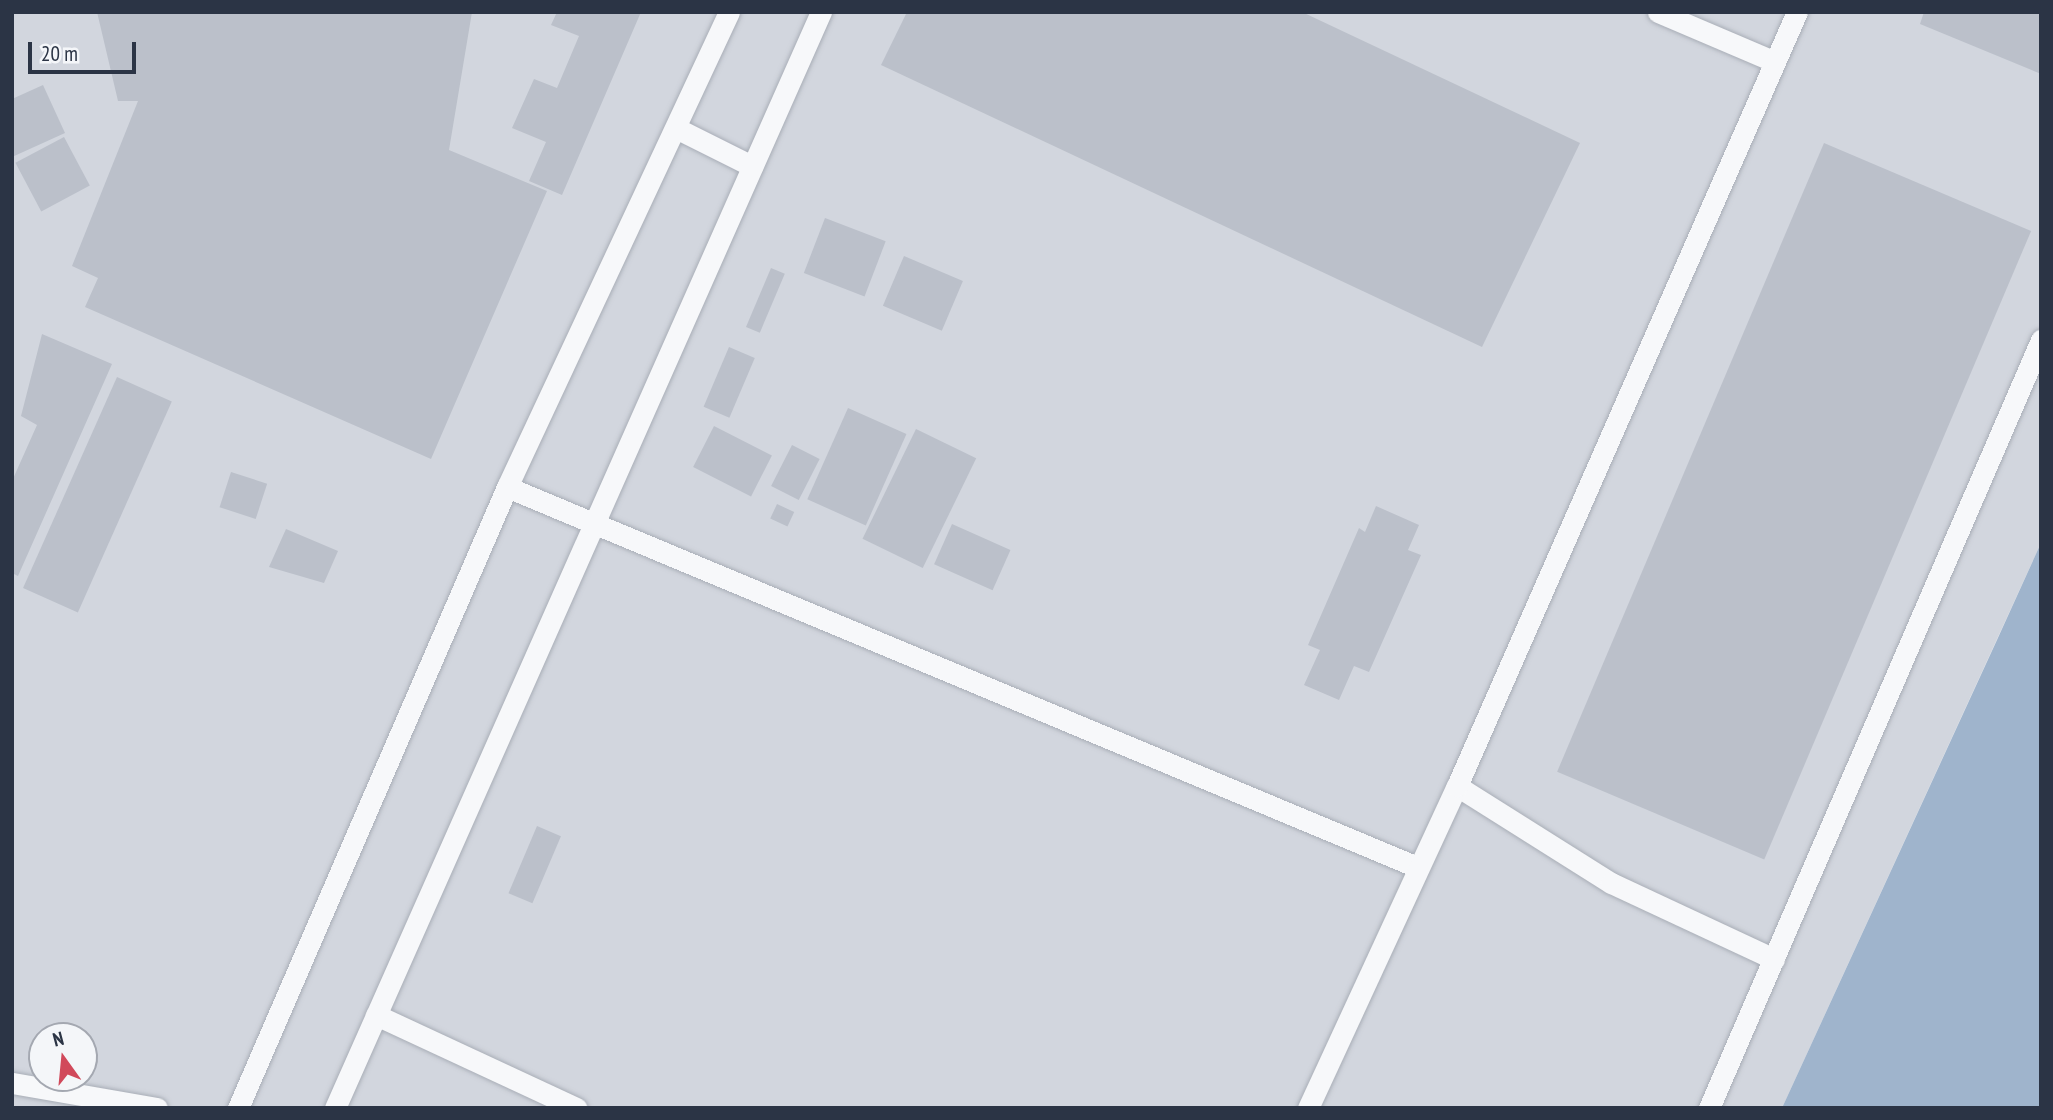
<!DOCTYPE html>
<style>
body{margin:0}
#map{position:relative;width:2053px;height:1120px;overflow:hidden;background:#e4e7ec;font-family:"PT Sans Narrow",sans-serif}
div>[style]{position:absolute}
.built>*{inset:0;background:#d2d6de}
.water>*{inset:0;background:#9fb4cc}
.building>*{inset:0;background:#bbc0ca;transform-origin:0 0}
.roads{filter:drop-shadow(0 0 2px #a9aeb7) drop-shadow(0 0 2px #a9aeb7)}
.service>*{height:21px;margin:-10.5px;padding:0 10.5px;transform-origin:10.5px;border-radius:10.5px;background:#f7f8fa}
span{translate:-50% -50%;white-space:nowrap;text-align:center;line-height:1.15;-webkit-text-stroke:5px #f4f6f9;paint-order:stroke}
.frame{position:absolute;inset:0;border:14px solid #2b3445;pointer-events:none}
.north{position:absolute;left:28px;top:1022px;width:70px;height:70px;box-sizing:border-box;background:#f4f6f9;border:2px solid #a4a8b1;border-radius:50%;rotate:345deg;font-size:19px;font-weight:700;line-height:28px;text-align:center;color:#2b3445}
.north::after{content:'';display:block;margin:auto;width:24px;height:32px;background:#d1495b;clip-path:polygon(50% 0,100% 100%,50% 72%,0 100%)}
.scale{position:absolute;left:28px;top:42px;width:108px;height:32px;box-sizing:border-box;border:4px solid #2b3445;border-top:0;padding-left:9px;font-size:21px;line-height:24px;white-space:nowrap;color:#2b3445;-webkit-text-stroke:5px #f4f6f9;paint-order:stroke}
</style>
<div id="map">
<div class="built">
<i style="clip-path:polygon(evenodd,12px 12px,2041px 12px,2041px 543px,1782px 1108px,12px 1108px,12px 12px,42px 1036px,84px 1036px,84px 1078px,42px 1078px,42px 1036px)"></i>
</div>
<div class="water">
<i style="clip-path:polygon(2041px 543px,2041px 1108px,1782px 1108px,1997px 640px)"></i>
</div>
<div class="building">
<i style="clip-path:polygon(97px 12px,472px 12px,449px 150px,547px 191px,431px 459px,85px 307px,98px 278px,72px 266px,138px 101px,118px 101px)"></i>
<i style="clip-path:polygon(557px 12px,641px 12px,562px 195px,529px 181px,546px 142px,512px 128px,534px 79px,557px 88px,579px 36px,551px 25px)"></i>
<i style="clip-path:polygon(907px 12px,1302px 12px,1580px 143px,1482px 347px,881px 65px)"></i>
<i style="clip-path:polygon(1924px 12px,2041px 12px,2041px 74px,1920px 24px)"></i>
<i style="clip-path:polygon(43px 85px,65px 133px,12px 157px,12px 99px)"></i>
<i style="left:64px;top:137px;width:55px;height:55px;rotate:62deg"></i>
<i style="left:1824px;top:143px;width:225px;height:683px;rotate:23deg"></i>
<i style="left:825px;top:218px;width:65px;height:59px;rotate:21deg"></i>
<i style="left:904px;top:256px;width:64px;height:54px;rotate:23deg"></i>
<i style="left:771px;top:268px;width:15px;height:64px;rotate:23deg"></i>
<i style="clip-path:polygon(42px 334px,112px 364px,18px 576px,12px 573px,12px 481px,37px 425px,21px 416px)"></i>
<i style="left:729px;top:347px;width:28px;height:65px;rotate:23deg"></i>
<i style="left:117px;top:377px;width:60px;height:231px;rotate:24deg"></i>
<i style="left:848px;top:408px;width:64px;height:100px;rotate:24deg"></i>
<i style="left:714px;top:426px;width:65px;height:46px;rotate:27deg"></i>
<i style="left:916px;top:429px;width:67px;height:122px;rotate:26deg"></i>
<i style="left:792px;top:445px;width:31px;height:46px;rotate:27deg"></i>
<i style="left:231px;top:472px;width:38px;height:37px;rotate:18deg"></i>
<i style="left:777px;top:504px;width:19px;height:16px;rotate:25deg"></i>
<i style="clip-path:polygon(1376px 506px,1419px 525px,1408px 550px,1421px 555px,1369px 672px,1354px 666px,1339px 700px,1304px 685px,1320px 650px,1308px 645px,1359px 528px,1365px 532px)"></i>
<i style="left:952px;top:524px;width:64px;height:44px;rotate:24deg"></i>
<i style="clip-path:polygon(286px 529px,338px 551px,324px 583px,269px 567px)"></i>
<i style="left:537px;top:826px;width:26px;height:73px;rotate:23deg"></i>
</div>
<div class="roads">
<div class="service">
<i style="left:1658px;top:12px;width:127px;rotate:23.1deg"></i>
<i style="left:678px;top:129px;width:83px;rotate:26.6deg"></i>
<i style="left:507px;top:487px;width:986px;rotate:22.66deg"></i>
<i style="left:1457px;top:786px;width:182px;rotate:32.2deg"></i>
<i style="left:1611px;top:883px;width:180px;rotate:25deg"></i>
<i style="left:376px;top:1015px;width:221px;rotate:24.9deg"></i>
<i style="left:12px;top:1083px;width:147px;rotate:9.8deg"></i>
<i style="left:238px;top:1108px;width:677px;rotate:-66.58deg"></i>
<i style="left:507px;top:487px;width:524px;rotate:-64.95deg"></i>
<i style="left:335px;top:1108px;width:1199px;rotate:-66.09deg"></i>
<i style="left:1308px;top:1108px;width:355px;rotate:-65.2deg"></i>
<i style="left:1457px;top:786px;width:845px;rotate:-66.29deg"></i>
<i style="left:1709px;top:1108px;width:837px;rotate:-66.62deg"></i>
</div>
</div>
<div class="frame"></div>
<div class="north">N</div>
<div class="scale">20 m</div>
</div>
